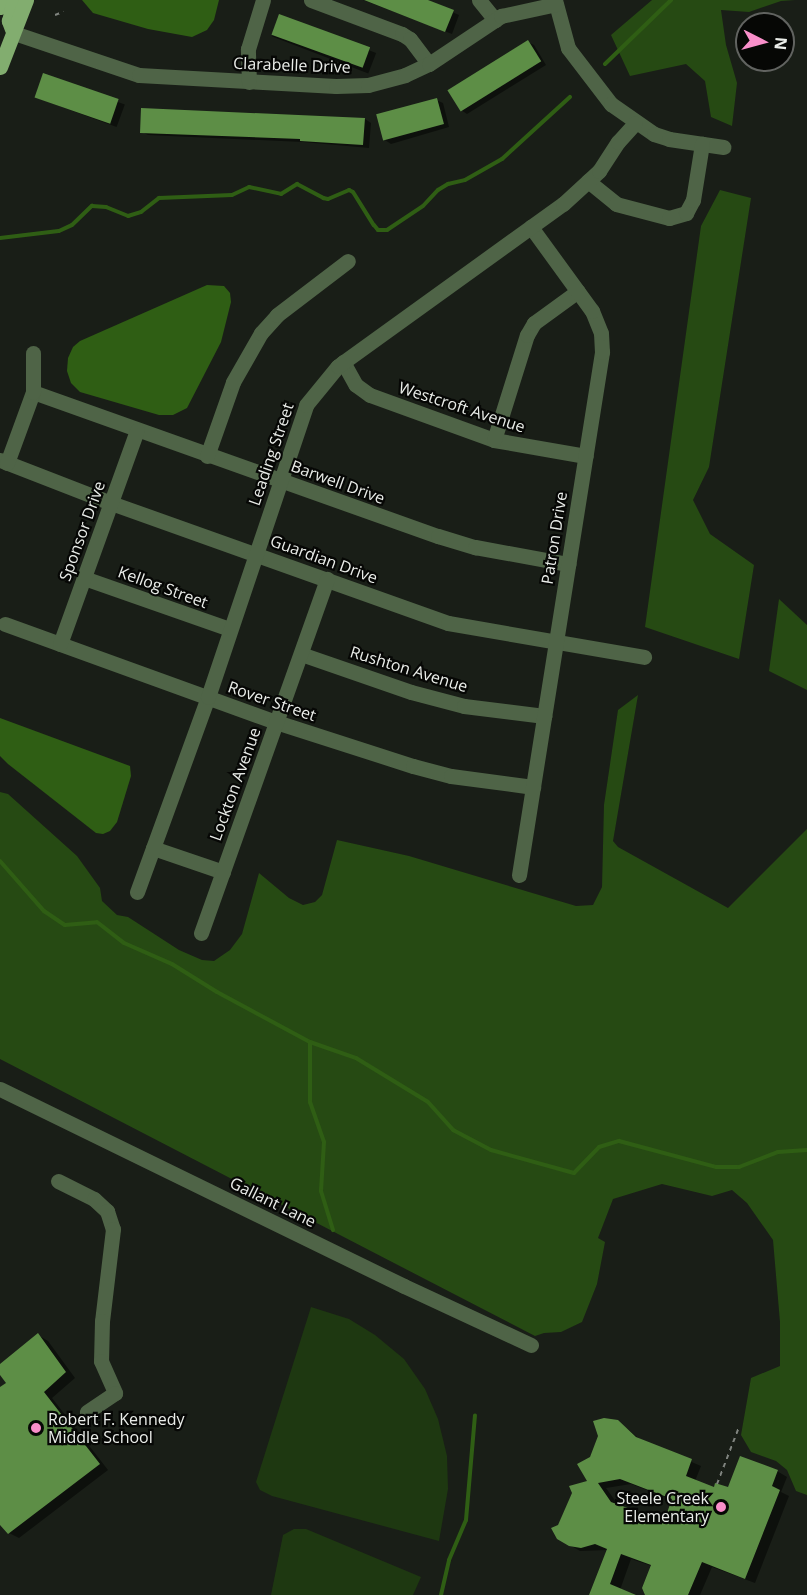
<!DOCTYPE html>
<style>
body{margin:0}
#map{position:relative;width:807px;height:1595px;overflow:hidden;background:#191e17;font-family:"Open Sans",sans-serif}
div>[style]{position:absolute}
.green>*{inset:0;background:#1e3811}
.forest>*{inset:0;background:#264a13}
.water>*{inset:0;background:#2f5e14}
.shadow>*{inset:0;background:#0007;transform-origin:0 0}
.stream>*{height:4px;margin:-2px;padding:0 2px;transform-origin:2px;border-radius:2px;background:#2f5e14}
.building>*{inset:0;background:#5d8e46;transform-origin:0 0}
.path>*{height:2px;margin-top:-1px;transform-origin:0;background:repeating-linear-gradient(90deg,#80847f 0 4.5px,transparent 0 9px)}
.minor>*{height:15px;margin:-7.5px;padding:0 7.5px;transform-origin:7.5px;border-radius:7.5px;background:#4f6447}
.major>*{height:15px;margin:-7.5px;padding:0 7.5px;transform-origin:7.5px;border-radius:7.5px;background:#82ad6f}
.dots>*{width:16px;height:16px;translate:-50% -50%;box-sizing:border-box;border:3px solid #060705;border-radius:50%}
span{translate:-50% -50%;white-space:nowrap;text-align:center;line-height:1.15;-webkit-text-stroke:4.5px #060705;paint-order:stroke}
.street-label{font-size:16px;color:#eaede9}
.poi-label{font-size:16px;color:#eaede9}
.left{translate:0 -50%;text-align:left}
.right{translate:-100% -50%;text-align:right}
.north{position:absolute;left:735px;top:12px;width:60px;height:60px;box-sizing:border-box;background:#060705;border:2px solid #616360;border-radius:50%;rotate:96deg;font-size:16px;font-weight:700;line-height:24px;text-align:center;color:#eaede9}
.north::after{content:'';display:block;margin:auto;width:21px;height:27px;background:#f98fca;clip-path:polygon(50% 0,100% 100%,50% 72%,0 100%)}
</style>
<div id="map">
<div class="green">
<i style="clip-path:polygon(311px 1307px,349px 1319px,375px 1335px,404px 1359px,425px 1389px,438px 1419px,447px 1456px,448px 1489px,439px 1541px,272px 1496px,260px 1490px,256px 1482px)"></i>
<i style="clip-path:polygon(294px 1529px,306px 1529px,421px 1577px,413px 1595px,271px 1595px,283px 1535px)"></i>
</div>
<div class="forest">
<i style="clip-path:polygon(652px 0,795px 0,781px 1px,749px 12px,721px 10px,726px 45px,737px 83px,732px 126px,711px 117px,705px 81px,686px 64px,630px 76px,611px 35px)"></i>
<i style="clip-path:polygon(720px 190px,751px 198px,709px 467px,693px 500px,710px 534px,754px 565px,739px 659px,645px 627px,701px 226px)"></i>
<i style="clip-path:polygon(779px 599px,807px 625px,807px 690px,769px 671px)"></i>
<i style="clip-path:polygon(638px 695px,613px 841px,618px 847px,728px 908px,807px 829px,807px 1495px,796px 1491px,787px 1470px,776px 1461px,751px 1452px,741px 1435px,751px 1378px,780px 1366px,780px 1322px,773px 1240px,747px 1203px,732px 1190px,712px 1196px,662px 1184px,613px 1199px,598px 1238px,605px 1242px,597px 1284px,582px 1322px,561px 1332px,544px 1333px,535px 1336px,0 1059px,0 792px,8px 794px,77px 856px,100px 888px,102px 901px,117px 915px,128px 917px,179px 950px,202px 960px,214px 961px,230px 950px,242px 934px,259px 873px,289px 898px,303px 905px,315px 902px,322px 895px,337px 840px,409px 856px,576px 906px,593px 905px,602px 887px,604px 805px,618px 710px)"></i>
</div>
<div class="water">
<i style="clip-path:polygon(82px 0,219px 0,214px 20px,207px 30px,192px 37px,148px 29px,93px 13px)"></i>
<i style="clip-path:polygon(207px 285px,224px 286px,230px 293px,231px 302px,221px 342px,187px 408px,173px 415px,159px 415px,80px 392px,71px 383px,67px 371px,68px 358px,73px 347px,80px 341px)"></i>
<i style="clip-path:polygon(0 718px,130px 766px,131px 776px,117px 822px,110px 831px,103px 834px,96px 833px,8px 764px,0 756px)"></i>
</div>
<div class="shadow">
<i style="clip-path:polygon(363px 0,424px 0,459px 15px,452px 34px)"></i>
<i style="left:280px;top:16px;width:103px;height:22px;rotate:21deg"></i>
<i style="clip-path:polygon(528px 42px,534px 45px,546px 65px,467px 114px,461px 110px)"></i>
<i style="left:44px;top:75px;width:86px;height:24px;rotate:20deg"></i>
<i style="clip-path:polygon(436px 100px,443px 103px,449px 127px,391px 144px,385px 140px)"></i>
<i style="clip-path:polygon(365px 119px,371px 123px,369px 148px,303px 142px,148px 135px,142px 132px)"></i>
<i style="clip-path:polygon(38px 1335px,48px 1341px,75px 1378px,52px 1398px,108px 1470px,19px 1538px,9px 1533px,0 1522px,0 1389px,8px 1383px,0 1372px,0 1365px)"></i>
<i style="clip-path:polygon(evenodd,618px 1421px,642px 1441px,701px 1466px,695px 1481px,715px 1489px,729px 1489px,777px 1471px,787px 1477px,781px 1492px,789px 1496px,755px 1583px,712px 1567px,700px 1595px,647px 1595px,652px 1566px,631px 1559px,620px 1590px,631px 1595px,591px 1595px,608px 1550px,580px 1551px,558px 1538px,559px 1527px,590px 1482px,591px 1458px,618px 1421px,631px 1484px,673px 1500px,664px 1523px,619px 1506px,606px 1488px,631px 1484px)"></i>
</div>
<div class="stream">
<i style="left:605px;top:64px;width:92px;rotate:-44.1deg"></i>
<i style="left:0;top:238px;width:59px;rotate:-6.8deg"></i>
<i style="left:59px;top:231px;width:14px;rotate:-25deg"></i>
<i style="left:72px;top:225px;width:28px;rotate:-44deg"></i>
<i style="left:92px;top:206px;width:14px;rotate:4deg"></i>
<i style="left:106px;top:207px;width:24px;rotate:22deg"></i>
<i style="left:128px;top:216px;width:14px;rotate:-17deg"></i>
<i style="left:141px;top:212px;width:23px;rotate:-38deg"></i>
<i style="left:159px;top:198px;width:73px;rotate:-2.4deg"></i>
<i style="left:232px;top:195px;width:19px;rotate:-25deg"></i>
<i style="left:249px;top:187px;width:33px;rotate:12deg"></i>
<i style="left:281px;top:194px;width:19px;rotate:-32deg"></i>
<i style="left:297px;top:184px;width:30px;rotate:28deg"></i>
<i style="left:323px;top:198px;width:5px;rotate:11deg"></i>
<i style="left:328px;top:199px;width:23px;rotate:-23deg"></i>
<i style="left:349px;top:190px;width:4px;rotate:27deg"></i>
<i style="left:353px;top:192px;width:39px;rotate:58deg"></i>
<i style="left:374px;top:225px;width:6px;rotate:51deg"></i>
<i style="left:378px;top:230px;width:9px"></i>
<i style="left:387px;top:230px;width:43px;rotate:-33.7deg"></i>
<i style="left:423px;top:206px;width:22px;rotate:-47deg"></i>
<i style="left:438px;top:190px;width:12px;rotate:-31deg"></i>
<i style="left:448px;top:184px;width:17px;rotate:-13deg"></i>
<i style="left:465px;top:180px;width:43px;rotate:-29.6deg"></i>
<i style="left:502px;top:159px;width:92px;rotate:-42.4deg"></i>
<i style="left:0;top:861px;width:67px;rotate:48.7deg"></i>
<i style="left:44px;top:911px;width:25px;rotate:34deg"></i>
<i style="left:65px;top:925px;width:32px;rotate:-5deg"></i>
<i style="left:97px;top:922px;width:34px;rotate:38deg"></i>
<i style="left:124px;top:943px;width:52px;rotate:23.6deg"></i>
<i style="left:172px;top:964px;width:53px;rotate:31.9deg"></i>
<i style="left:217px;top:992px;width:106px;rotate:28.3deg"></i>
<i style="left:310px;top:1042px;width:49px;rotate:19.2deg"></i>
<i style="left:356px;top:1058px;width:84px;rotate:31.4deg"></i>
<i style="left:428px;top:1102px;width:38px;rotate:48deg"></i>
<i style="left:453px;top:1130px;width:43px;rotate:27.8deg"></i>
<i style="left:491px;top:1150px;width:86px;rotate:15.5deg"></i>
<i style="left:574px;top:1173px;width:36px;rotate:-46deg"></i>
<i style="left:599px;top:1147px;width:21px;rotate:-17deg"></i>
<i style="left:619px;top:1141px;width:100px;rotate:15deg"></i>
<i style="left:716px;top:1167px;width:23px"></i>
<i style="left:739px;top:1167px;width:42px;rotate:-21deg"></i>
<i style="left:778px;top:1152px;width:29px;rotate:-4deg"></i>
<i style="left:310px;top:1042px;width:60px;rotate:90deg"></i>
<i style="left:310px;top:1102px;width:42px;rotate:70.7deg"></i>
<i style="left:324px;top:1142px;width:49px;rotate:93.5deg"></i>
<i style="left:321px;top:1191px;width:41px;rotate:72.9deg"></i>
<i style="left:441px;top:1595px;width:36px;rotate:-77deg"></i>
<i style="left:449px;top:1560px;width:43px;rotate:-67deg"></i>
<i style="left:466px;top:1520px;width:105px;rotate:-85.1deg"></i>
</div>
<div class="building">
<i style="clip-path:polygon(364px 0,428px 0,454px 10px,445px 32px)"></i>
<i style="left:279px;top:14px;width:97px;height:22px;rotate:20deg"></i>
<i style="left:528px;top:40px;width:25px;height:95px;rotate:58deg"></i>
<i style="left:43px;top:73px;width:80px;height:26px;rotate:19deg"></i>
<i style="left:437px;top:98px;width:27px;height:63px;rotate:75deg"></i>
<i style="clip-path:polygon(141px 108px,365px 118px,363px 145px,300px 141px,300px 139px,140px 133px)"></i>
<i style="clip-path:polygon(38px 1333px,66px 1372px,44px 1392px,100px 1464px,8px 1534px,0 1525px,0 1387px,6px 1383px,0 1375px,0 1364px)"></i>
<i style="clip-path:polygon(evenodd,604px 1418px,618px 1420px,636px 1437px,692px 1459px,686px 1476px,714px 1487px,715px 1483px,728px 1487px,740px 1456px,778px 1470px,772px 1486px,780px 1490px,745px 1579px,702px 1562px,688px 1595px,645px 1595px,642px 1588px,651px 1565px,621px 1554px,610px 1584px,636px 1595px,589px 1595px,607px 1549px,595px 1544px,581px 1548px,569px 1546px,557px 1539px,551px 1528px,558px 1525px,572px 1493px,569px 1486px,587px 1481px,577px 1464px,590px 1457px,598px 1436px,593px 1421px,604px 1418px,620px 1479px,672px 1499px,664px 1521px,611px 1502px,598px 1483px,620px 1479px)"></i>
</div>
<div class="path">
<i style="left:55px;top:15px;width:9px;rotate:-21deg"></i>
<i style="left:717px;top:1484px;width:61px;rotate:-68.9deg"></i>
</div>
<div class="minor">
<i style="left:311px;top:0;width:97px;rotate:20.5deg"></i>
<i style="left:402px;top:34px;width:9px;rotate:32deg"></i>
<i style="left:410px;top:39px;width:31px;rotate:53deg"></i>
<i style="left:479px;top:0;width:26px;rotate:51deg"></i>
<i style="left:555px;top:0;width:50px;rotate:74.8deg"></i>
<i style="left:568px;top:48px;width:71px;rotate:52.5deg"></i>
<i style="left:611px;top:104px;width:52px;rotate:34.9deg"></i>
<i style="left:654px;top:134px;width:16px;rotate:18deg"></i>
<i style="left:669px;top:139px;width:55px;rotate:8.4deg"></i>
<i style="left:14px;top:33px;width:132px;rotate:18.6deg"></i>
<i style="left:139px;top:75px;width:197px;rotate:3.2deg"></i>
<i style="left:336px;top:86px;width:32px;rotate:-2deg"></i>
<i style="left:368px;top:85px;width:38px;rotate:-15deg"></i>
<i style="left:405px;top:75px;width:26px;rotate:-25deg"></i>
<i style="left:429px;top:64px;width:87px;rotate:-33.7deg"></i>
<i style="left:501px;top:16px;width:56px;rotate:-12.3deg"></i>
<i style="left:249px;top:82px;width:33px;rotate:-92deg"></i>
<i style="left:248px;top:49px;width:51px;rotate:-73deg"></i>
<i style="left:588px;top:181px;width:36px;rotate:39deg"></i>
<i style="left:616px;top:204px;width:55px;rotate:14.8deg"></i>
<i style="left:669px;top:218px;width:18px;rotate:-16deg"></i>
<i style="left:686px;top:213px;width:15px;rotate:-62deg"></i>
<i style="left:693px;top:200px;width:57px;rotate:-80.9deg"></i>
<i style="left:343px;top:362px;width:26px;rotate:61deg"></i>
<i style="left:356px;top:385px;width:17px;rotate:36deg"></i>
<i style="left:370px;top:395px;width:132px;rotate:19.9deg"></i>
<i style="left:494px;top:440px;width:93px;rotate:9.9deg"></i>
<i style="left:33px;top:392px;width:430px;rotate:19.6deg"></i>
<i style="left:438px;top:536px;width:39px;rotate:17deg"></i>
<i style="left:475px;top:547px;width:95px;rotate:10.4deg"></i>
<i style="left:494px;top:440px;width:110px;rotate:-72.6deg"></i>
<i style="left:527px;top:335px;width:14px;rotate:-60deg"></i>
<i style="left:534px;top:323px;width:54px;rotate:-36deg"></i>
<i style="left:207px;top:456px;width:78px;rotate:-70.6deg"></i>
<i style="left:233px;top:382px;width:56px;rotate:-60.3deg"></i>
<i style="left:261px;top:333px;width:24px;rotate:-48deg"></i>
<i style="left:277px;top:315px;width:89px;rotate:-37.3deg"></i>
<i style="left:0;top:460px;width:119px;rotate:21.2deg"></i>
<i style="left:111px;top:503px;width:358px;rotate:19.6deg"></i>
<i style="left:448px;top:623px;width:199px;rotate:9.8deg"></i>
<i style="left:7px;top:463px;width:76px;rotate:-69.9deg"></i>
<i style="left:33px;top:392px;width:39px;rotate:-90deg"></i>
<i style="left:84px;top:578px;width:155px;rotate:19.3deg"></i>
<i style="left:5px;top:624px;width:288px;rotate:19.9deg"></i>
<i style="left:276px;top:722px;width:144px;rotate:17.8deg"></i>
<i style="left:413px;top:766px;width:39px;rotate:15deg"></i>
<i style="left:451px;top:776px;width:83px;rotate:7.6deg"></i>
<i style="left:60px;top:644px;width:227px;rotate:-70.2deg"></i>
<i style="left:301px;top:654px;width:116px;rotate:19.1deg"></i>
<i style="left:411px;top:692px;width:55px;rotate:14.8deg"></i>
<i style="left:464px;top:706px;width:81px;rotate:7.1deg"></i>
<i style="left:153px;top:848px;width:74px;rotate:18.9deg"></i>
<i style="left:519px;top:875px;width:530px;rotate:-80.98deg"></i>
<i style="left:602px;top:352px;width:19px;rotate:-93deg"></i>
<i style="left:601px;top:333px;width:24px;rotate:-112deg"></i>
<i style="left:592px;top:311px;width:104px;rotate:-126deg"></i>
<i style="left:137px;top:892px;width:208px;rotate:-70deg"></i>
<i style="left:208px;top:697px;width:308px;rotate:-71.4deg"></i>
<i style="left:306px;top:405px;width:50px;rotate:-50.6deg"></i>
<i style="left:338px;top:366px;width:277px;rotate:-35.8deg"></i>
<i style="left:563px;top:204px;width:49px;rotate:-42.5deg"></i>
<i style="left:599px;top:171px;width:35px;rotate:-57deg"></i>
<i style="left:618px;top:142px;width:25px;rotate:-48deg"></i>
<i style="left:201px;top:933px;width:376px;rotate:-70.4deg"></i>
<i style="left:0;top:1089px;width:449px;rotate:26deg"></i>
<i style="left:404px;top:1286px;width:140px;rotate:24.9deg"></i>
<i style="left:58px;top:1181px;width:40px;rotate:26.6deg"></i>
<i style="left:94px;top:1199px;width:18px;rotate:43deg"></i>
<i style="left:107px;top:1211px;width:19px;rotate:72deg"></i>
<i style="left:113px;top:1229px;width:93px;rotate:96.8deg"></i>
<i style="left:102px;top:1321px;width:40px;rotate:91.4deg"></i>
<i style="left:101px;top:1361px;width:35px;rotate:66deg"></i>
<i style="left:115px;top:1393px;width:34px;rotate:146deg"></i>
</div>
<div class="major">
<i style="left:0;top:7px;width:8px;rotate:-67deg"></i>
<i style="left:12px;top:29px;width:9px;rotate:-111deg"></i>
<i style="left:9px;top:21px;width:22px;rotate:-77deg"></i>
<i style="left:0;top:67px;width:72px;rotate:-68.8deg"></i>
</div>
<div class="dots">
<i style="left:36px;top:1428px;background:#f98fca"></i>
<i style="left:721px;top:1507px;background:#f98fca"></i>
</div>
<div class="street-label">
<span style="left:292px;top:65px;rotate:2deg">Clarabelle Drive</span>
<span style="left:462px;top:407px;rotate:18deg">Westcroft Avenue</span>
<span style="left:271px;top:454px;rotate:-71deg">Leading Street</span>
<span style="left:338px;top:482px;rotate:20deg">Barwell Drive</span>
<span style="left:82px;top:531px;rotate:-70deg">Sponsor Drive</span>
<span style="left:554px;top:538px;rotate:-81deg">Patron Drive</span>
<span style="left:324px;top:559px;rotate:20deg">Guardian Drive</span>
<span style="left:163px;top:587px;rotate:20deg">Kellog Street</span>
<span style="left:409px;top:669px;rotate:17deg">Rushton Avenue</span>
<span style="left:272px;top:701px;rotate:19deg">Rover Street</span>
<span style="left:235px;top:784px;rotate:-70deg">Lockton Avenue</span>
<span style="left:273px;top:1202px;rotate:26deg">Gallant Lane</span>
</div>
<div class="poi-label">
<span class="left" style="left:48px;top:1428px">Robert F. Kennedy<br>Middle School</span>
<span class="right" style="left:709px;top:1507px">Steele Creek<br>Elementary</span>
</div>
<div class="north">N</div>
</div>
